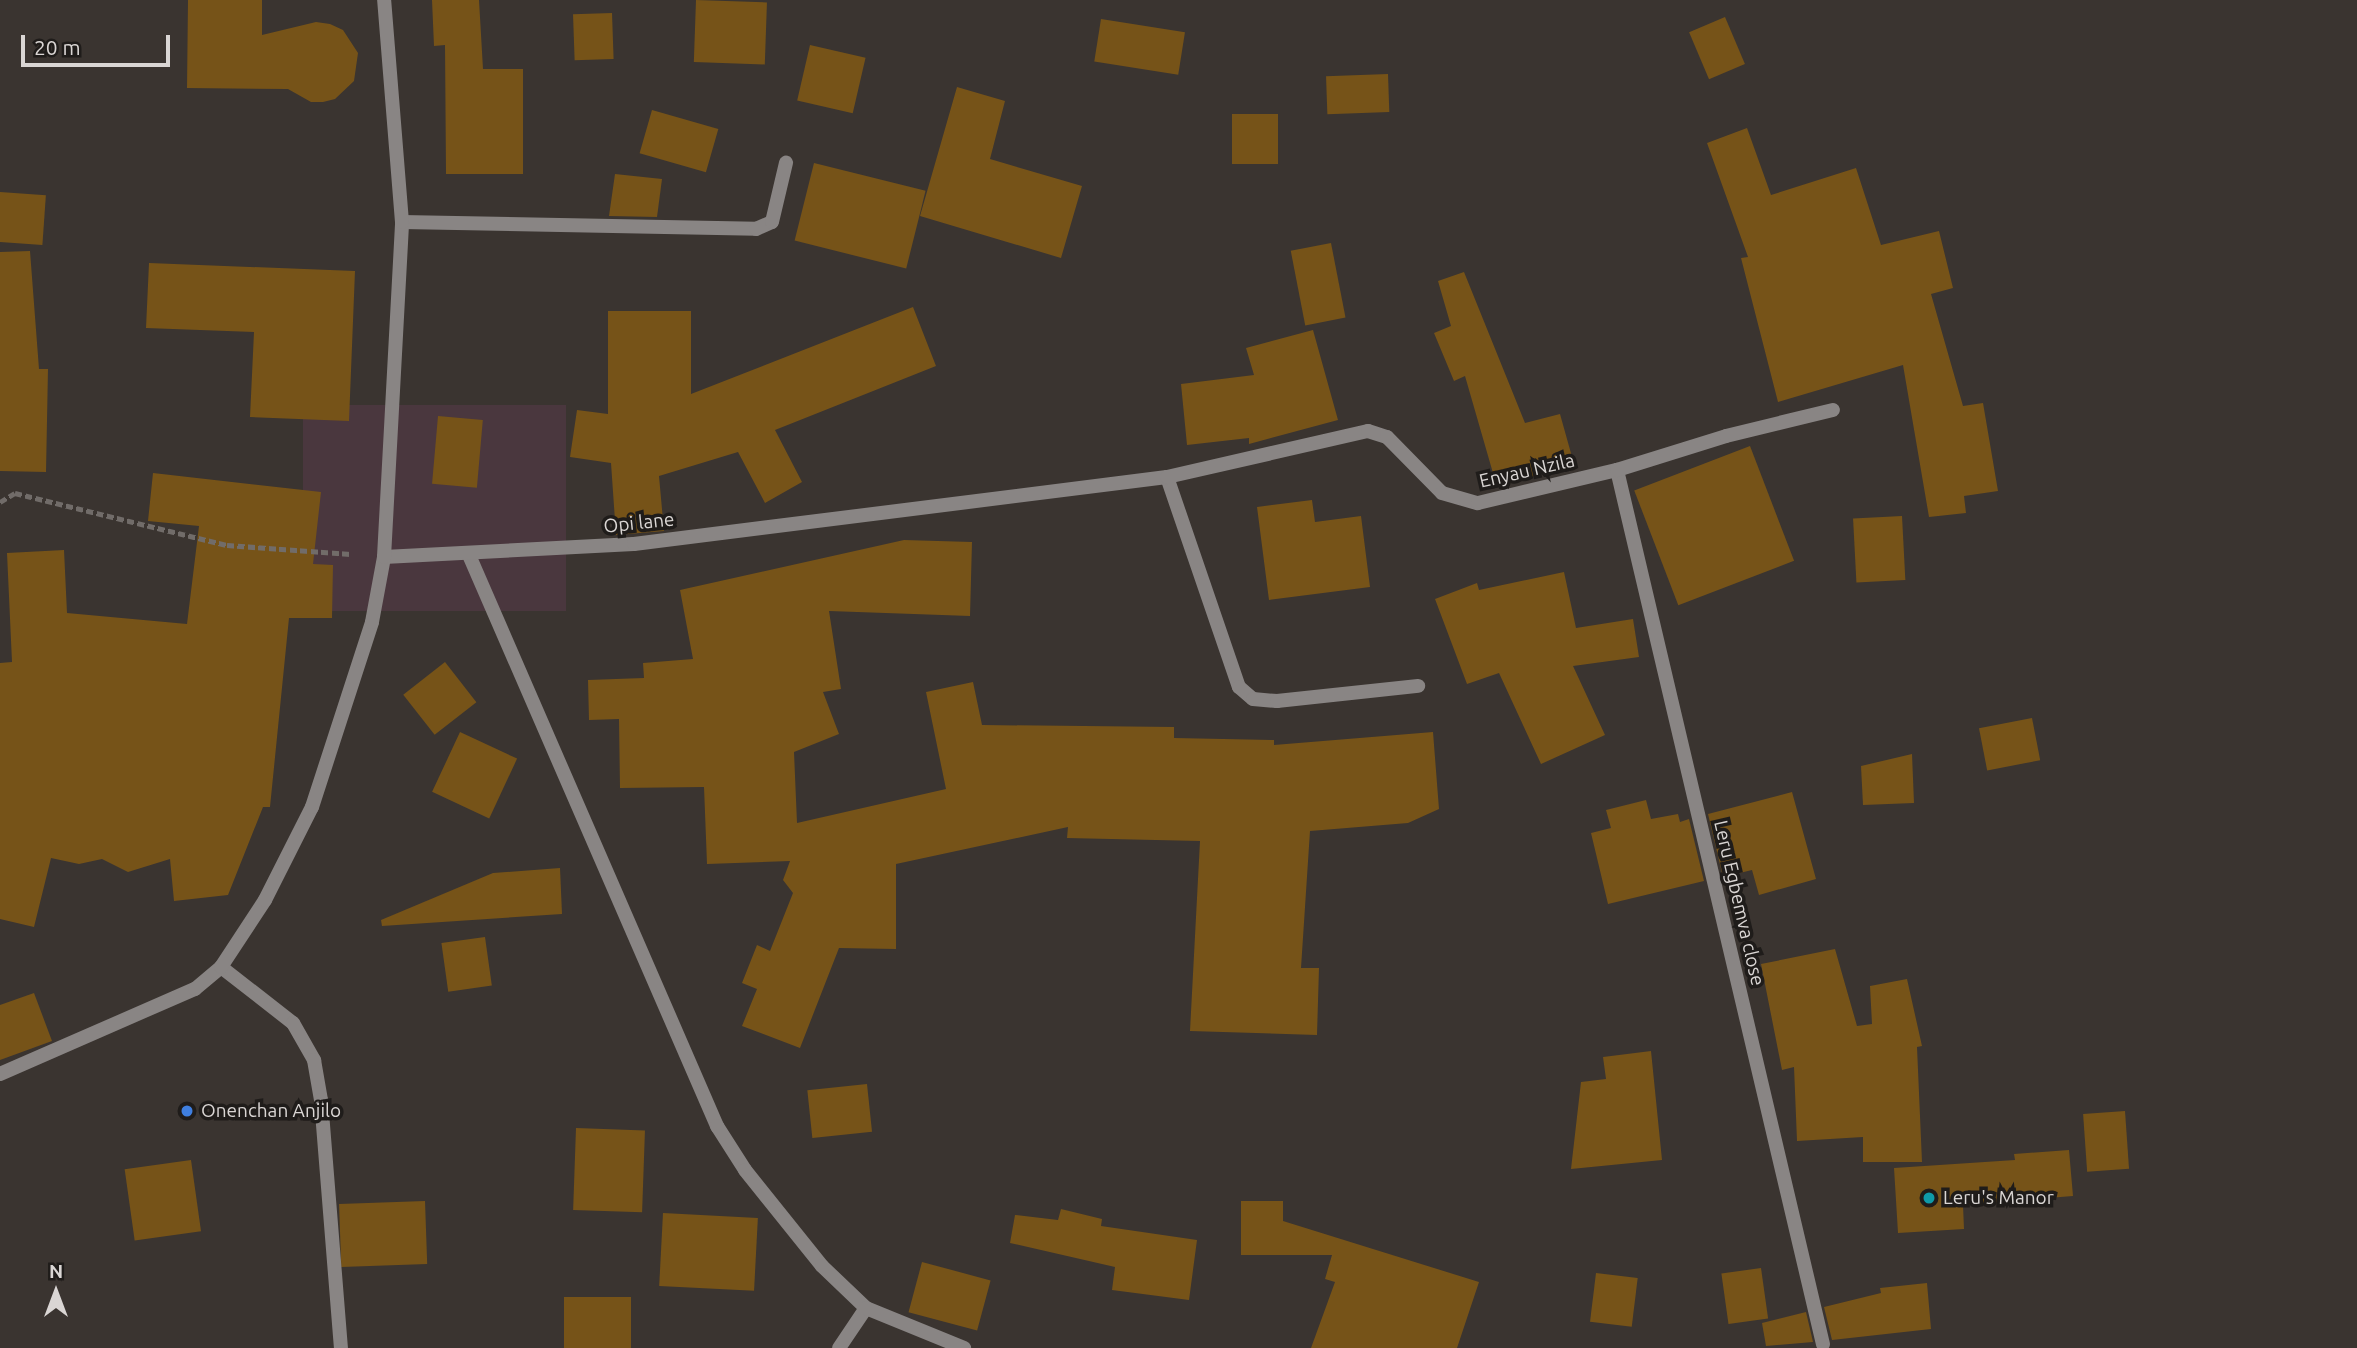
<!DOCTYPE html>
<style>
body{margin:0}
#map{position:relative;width:2357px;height:1348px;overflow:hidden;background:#3a3430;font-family:Ubuntu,sans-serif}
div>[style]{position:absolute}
.commercial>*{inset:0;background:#4a373e;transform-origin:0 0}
.building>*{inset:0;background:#765318;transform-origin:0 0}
.path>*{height:4.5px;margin-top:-2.25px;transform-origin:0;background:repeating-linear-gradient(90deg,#716c69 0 7px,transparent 0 10.5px)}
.minor>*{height:14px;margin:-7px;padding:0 7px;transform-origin:7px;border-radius:7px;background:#898584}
.dots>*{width:19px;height:19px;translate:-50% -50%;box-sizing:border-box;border:4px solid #1f1c1a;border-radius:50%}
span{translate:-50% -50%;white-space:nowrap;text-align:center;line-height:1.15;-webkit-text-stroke:7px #1f1c1a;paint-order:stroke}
.street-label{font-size:19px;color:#dad6d4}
.poi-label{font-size:19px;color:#dad6d4}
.left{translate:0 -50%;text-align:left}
.north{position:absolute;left:21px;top:1257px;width:70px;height:70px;-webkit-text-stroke:5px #1f1c1a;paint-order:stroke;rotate:0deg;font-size:19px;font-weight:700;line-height:28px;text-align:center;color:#dad6d4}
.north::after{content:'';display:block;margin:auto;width:24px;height:32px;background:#dad6d4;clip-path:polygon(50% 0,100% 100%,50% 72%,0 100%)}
.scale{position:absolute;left:21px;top:35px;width:149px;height:32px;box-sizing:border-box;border:4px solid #dad6d4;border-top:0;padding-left:9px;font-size:21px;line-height:24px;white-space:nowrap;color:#dad6d4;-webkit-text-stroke:5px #1f1c1a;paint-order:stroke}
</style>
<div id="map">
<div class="commercial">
<i style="left:303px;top:405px;width:263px;height:206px"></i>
</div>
<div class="building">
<i style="clip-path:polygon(188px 0,262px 0,262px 35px,316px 22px,330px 24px,343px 30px,358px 53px,354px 81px,335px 99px,323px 102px,311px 102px,288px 89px,187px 88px)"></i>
<i style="clip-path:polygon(432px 0,479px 0,483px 69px,523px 69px,523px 174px,446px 174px,445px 45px,434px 46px)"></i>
<i style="left:696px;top:0;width:71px;height:62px;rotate:2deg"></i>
<i style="left:612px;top:13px;width:46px;height:39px;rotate:88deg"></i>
<i style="left:1725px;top:17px;width:51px;height:39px;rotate:67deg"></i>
<i style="left:1101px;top:19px;width:85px;height:43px;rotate:9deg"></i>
<i style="left:810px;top:45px;width:57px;height:57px;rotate:13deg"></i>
<i style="left:1388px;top:74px;width:38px;height:62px;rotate:88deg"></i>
<i style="clip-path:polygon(957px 87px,1005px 101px,990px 159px,1082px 186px,1061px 258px,920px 216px)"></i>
<i style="left:652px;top:110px;width:69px;height:45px;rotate:16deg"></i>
<i style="left:1232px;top:114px;width:46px;height:50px"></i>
<i style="clip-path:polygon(1747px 128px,1771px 195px,1856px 168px,1881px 245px,1939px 231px,1953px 288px,1931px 294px,1963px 406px,1983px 403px,1998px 491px,1964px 496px,1966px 513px,1929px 517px,1903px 365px,1778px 402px,1741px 258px,1748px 257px,1707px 143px)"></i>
<i style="left:814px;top:163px;width:115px;height:80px;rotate:14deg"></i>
<i style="clip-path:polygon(615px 174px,662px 179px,657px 217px,609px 216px)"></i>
<i style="left:0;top:192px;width:46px;height:50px;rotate:4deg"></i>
<i style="left:1331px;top:243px;width:76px;height:41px;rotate:79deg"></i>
<i style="clip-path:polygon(30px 251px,39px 369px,48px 369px,46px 472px,0 471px,0 252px)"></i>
<i style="clip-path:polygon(149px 263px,355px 271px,349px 421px,250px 417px,254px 332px,146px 328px)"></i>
<i style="clip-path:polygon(1464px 272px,1525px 423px,1560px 414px,1574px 464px,1497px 487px,1465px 376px,1454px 381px,1434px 333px,1451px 326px,1438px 281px)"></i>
<i style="clip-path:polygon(913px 307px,936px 366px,775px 430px,802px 482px,765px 503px,738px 452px,659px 476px,664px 531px,616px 535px,611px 463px,570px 457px,577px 410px,608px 414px,608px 311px,691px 311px,691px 394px)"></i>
<i style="clip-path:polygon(1313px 330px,1338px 420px,1249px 444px,1249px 438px,1187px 445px,1181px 384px,1254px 375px,1246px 348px)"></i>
<i style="left:438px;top:416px;width:45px;height:68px;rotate:5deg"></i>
<i style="left:1750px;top:446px;width:123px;height:124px;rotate:69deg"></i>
<i style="clip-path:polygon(153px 473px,321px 492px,313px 564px,333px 565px,332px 618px,289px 618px,270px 807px,263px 807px,228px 895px,174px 901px,170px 859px,128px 872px,102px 859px,79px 864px,51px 858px,34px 927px,0 919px,0 663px,12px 662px,7px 553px,64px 550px,67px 613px,187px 624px,199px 526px,148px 521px)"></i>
<i style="clip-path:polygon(1312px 500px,1315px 522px,1361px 516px,1370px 587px,1269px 600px,1257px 507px)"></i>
<i style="left:1902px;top:516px;width:64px;height:49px;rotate:87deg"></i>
<i style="clip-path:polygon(904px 540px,972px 542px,970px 616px,829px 611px,841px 689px,823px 692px,839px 734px,794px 752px,797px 823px,946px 789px,926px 692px,973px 682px,982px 725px,1174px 727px,1174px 738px,1274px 740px,1274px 745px,1433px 732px,1439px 809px,1408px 823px,1310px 831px,1301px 968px,1319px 968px,1317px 1035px,1190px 1031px,1200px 841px,1067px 838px,1068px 827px,896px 864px,896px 949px,839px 948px,800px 1048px,742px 1026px,757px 989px,742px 983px,757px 945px,770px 951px,793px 893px,783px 880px,790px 861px,707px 864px,704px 787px,620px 788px,619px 719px,589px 720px,588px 680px,644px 678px,643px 663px,693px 659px,680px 590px)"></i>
<i style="clip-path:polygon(1564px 572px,1576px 628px,1633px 619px,1639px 657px,1573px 666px,1605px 735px,1541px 764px,1499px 673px,1467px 684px,1435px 599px,1477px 583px,1479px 590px)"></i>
<i style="left:445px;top:662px;width:51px;height:53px;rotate:52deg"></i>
<i style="left:2032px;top:718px;width:43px;height:54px;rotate:79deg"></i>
<i style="left:460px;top:732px;width:63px;height:66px;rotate:25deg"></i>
<i style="clip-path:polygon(1912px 754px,1914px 803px,1863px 805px,1861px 766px)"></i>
<i style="clip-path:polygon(1792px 792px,1816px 879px,1759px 895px,1752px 870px,1723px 877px,1708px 814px)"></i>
<i style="clip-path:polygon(1646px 800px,1651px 819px,1678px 814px,1680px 822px,1689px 819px,1704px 881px,1608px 904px,1591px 833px,1611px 828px,1606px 810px)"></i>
<i style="clip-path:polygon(560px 868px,562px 914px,382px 926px,381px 920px,493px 873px)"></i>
<i style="left:485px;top:937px;width:49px;height:44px;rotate:82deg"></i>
<i style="clip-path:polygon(1835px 949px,1857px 1026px,1872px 1024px,1870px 986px,1907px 979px,1922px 1046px,1917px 1047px,1922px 1162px,1863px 1162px,1863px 1137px,1797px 1141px,1794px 1067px,1782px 1070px,1761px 964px)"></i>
<i style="clip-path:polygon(34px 993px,52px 1041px,0 1060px,0 1005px)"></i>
<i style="clip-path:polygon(1651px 1051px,1662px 1160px,1571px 1169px,1581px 1082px,1606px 1079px,1603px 1057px)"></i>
<i style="left:867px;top:1084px;width:48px;height:60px;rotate:84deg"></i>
<i style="left:2125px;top:1111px;width:58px;height:42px;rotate:86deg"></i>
<i style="left:576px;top:1128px;width:69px;height:82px;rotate:2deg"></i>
<i style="clip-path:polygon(2069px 1150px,2073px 1196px,1963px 1205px,1964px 1229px,1898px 1233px,1894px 1168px,2015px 1160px,2014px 1154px)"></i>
<i style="left:191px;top:1160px;width:72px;height:67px;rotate:82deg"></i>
<i style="left:425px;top:1201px;width:63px;height:86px;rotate:88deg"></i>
<i style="clip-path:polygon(1241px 1201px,1283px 1201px,1283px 1221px,1479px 1282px,1457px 1348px,1311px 1348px,1335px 1282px,1325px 1279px,1332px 1255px,1241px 1255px)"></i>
<i style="clip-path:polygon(1061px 1209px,1102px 1219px,1101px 1226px,1197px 1240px,1189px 1300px,1112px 1290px,1115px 1267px,1010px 1243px,1015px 1215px,1058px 1220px)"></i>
<i style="left:663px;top:1213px;width:95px;height:73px;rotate:3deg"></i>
<i style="left:922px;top:1262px;width:71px;height:52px;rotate:15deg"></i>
<i style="left:1761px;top:1268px;width:51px;height:40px;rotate:82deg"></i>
<i style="left:1596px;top:1273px;width:42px;height:49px;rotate:7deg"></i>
<i style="clip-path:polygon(1927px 1283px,1931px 1329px,1832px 1340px,1824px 1307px,1881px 1293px,1880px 1288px)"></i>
<i style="left:564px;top:1297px;width:67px;height:51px"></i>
<i style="clip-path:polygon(1806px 1312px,1813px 1342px,1766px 1346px,1762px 1323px)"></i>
</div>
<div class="path">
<i style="left:0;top:502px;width:17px;rotate:-31deg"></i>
<i style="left:15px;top:493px;width:218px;rotate:13.8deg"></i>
<i style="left:227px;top:545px;width:124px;rotate:4.2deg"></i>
</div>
<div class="minor">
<i style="left:402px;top:222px;width:354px;rotate:1.1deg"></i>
<i style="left:756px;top:229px;width:17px;rotate:-24deg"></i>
<i style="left:772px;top:222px;width:61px;rotate:-76.7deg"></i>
<i style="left:1617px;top:470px;width:898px;rotate:76.74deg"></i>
<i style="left:1167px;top:477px;width:222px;rotate:71.1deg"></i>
<i style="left:1239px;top:687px;width:18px;rotate:41deg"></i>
<i style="left:1253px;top:699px;width:24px;rotate:5deg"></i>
<i style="left:1277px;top:701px;width:142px;rotate:-6.1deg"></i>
<i style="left:469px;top:555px;width:623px;rotate:66.52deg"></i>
<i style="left:717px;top:1126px;width:52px;rotate:57.5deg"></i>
<i style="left:745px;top:1170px;width:123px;rotate:51.3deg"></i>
<i style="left:822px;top:1266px;width:61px;rotate:43.7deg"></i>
<i style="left:866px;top:1308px;width:48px;rotate:124deg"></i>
<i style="left:384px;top:557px;width:250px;rotate:-3deg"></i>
<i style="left:634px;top:544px;width:537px;rotate:-7.16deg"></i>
<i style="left:1167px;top:477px;width:206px;rotate:-12.9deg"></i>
<i style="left:1368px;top:431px;width:20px;rotate:18deg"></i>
<i style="left:1387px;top:437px;width:78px;rotate:45.5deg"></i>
<i style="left:1442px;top:493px;width:37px;rotate:16deg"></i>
<i style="left:1478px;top:503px;width:143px;rotate:-13.4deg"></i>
<i style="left:1617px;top:470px;width:114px;rotate:-17.3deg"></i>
<i style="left:1726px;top:436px;width:110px;rotate:-13.7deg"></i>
<i style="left:221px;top:967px;width:91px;rotate:37.9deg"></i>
<i style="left:293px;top:1023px;width:43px;rotate:60.4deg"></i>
<i style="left:314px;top:1060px;width:41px;rotate:80.1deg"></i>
<i style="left:321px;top:1100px;width:249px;rotate:85.4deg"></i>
<i style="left:0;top:1074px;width:213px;rotate:-23.6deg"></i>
<i style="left:195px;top:989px;width:34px;rotate:-40deg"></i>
<i style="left:221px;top:967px;width:80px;rotate:-56.7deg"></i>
<i style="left:265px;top:900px;width:104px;rotate:-63.2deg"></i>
<i style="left:312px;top:807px;width:194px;rotate:-72deg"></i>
<i style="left:372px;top:622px;width:66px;rotate:-79.5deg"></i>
<i style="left:384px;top:557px;width:335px;rotate:-86.9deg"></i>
<i style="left:402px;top:222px;width:223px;rotate:-94.6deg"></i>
<i style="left:866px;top:1308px;width:106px;rotate:22.2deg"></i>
</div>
<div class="dots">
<i style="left:187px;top:1111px;background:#3f7fe0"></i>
<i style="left:1929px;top:1198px;background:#0f9aa8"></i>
</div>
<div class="street-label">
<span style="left:1527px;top:471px;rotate:-13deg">Enyau Nzila</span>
<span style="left:639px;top:523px;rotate:-6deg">Opi lane</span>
<span style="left:1739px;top:903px;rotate:77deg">Leru Egbemva close</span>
</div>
<div class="poi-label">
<span class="left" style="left:201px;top:1111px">Onenchan Anjilo</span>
<span class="left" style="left:1943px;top:1198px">Leru's Manor</span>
</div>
<div class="north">N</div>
<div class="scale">20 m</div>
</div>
